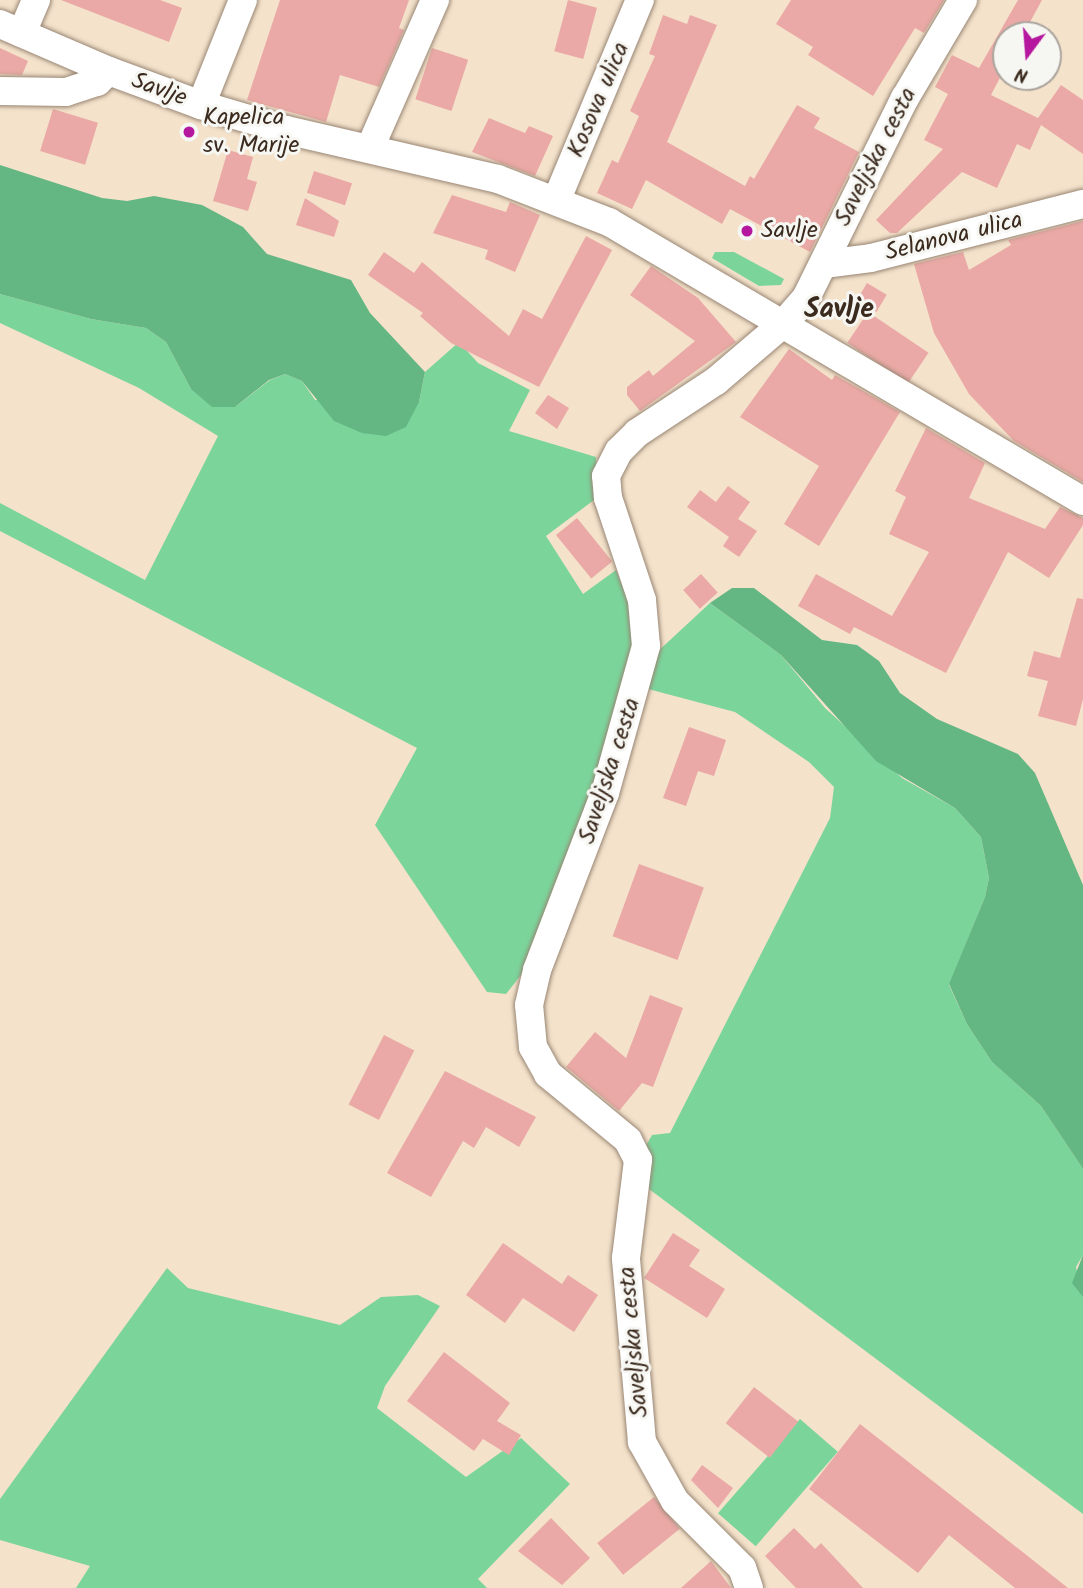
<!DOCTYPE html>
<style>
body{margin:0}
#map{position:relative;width:1083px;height:1588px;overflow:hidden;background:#f4e2cb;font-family:Kalam,sans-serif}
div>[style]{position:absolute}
.green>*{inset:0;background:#7bd59b;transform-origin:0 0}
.forest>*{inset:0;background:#64b683}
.building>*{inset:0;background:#eaa9a6;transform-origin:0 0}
.roads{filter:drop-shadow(0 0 2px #988674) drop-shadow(0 0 2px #988674)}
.minor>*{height:28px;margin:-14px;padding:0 14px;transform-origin:14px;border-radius:14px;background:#fff}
.dots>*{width:19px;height:19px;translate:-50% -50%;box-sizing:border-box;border:4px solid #f6f6f2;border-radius:50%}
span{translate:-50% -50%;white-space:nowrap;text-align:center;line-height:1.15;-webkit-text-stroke:6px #f6f6f2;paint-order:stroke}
.street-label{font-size:24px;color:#3b2a1e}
.poi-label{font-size:24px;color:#3b2a1e}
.left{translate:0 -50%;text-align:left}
.quarter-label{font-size:28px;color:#3b2a1e;font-weight:700}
.north{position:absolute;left:992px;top:21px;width:70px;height:70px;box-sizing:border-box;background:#f6f6f2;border:2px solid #aba49d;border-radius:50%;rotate:196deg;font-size:19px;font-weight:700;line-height:28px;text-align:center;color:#3b2a1e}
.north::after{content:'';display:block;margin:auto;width:24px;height:32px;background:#b5179e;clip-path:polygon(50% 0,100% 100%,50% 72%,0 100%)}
</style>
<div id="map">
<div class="green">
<i style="clip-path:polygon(715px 252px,734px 252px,784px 279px,781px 285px,759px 286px,712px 258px)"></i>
<i style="clip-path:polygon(0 294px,91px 319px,146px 328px,166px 342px,191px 389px,235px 407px,270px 380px,285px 374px,302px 381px,315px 400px,419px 402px,425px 372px,459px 342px,478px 363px,530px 390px,509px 431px,596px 457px,598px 497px,546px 536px,583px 594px,616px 570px,636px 622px,632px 687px,529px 965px,506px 994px,487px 992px,375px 825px,417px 748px,0 531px,0 503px,145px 580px,218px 436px,139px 388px,0 323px)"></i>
<i style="clip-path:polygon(710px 603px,781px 655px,825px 708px,902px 778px,955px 808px,981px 837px,989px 878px,985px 897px,949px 985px,967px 1024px,992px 1062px,1041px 1106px,1083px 1169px,1083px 1255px,1076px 1267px,1083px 1297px,1083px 1514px,649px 1189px,644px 1149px,652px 1135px,670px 1133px,830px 818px,834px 787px,809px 762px,735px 712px,648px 689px,655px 654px)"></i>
<i style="clip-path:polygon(167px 1268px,188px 1288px,340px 1325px,381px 1297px,418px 1295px,440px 1306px,385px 1386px,377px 1408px,466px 1477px,521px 1438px,570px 1484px,478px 1579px,487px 1588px,76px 1588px,90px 1566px,0 1540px,0 1499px)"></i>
<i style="left:800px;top:1419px;width:50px;height:125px;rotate:41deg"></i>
</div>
<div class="forest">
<i style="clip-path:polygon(0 165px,102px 198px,127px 201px,154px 196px,202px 205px,243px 227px,267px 254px,351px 280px,370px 313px,425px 372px,419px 402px,406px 427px,386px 436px,362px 433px,334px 421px,302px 381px,285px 374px,269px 380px,235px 407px,212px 407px,191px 389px,166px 342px,146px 328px,91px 319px,0 294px)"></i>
<i style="clip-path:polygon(732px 588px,754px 588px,822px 640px,857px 645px,879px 661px,900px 693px,937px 719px,1018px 754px,1035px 773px,1083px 885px,1083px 1169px,1041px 1106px,992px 1062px,967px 1024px,949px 984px,985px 897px,989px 878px,981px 837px,955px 808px,876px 761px,781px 655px,710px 603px)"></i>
<i style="clip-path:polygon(1083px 1255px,1083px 1297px,1072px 1283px)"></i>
</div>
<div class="building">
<i style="clip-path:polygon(61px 0,160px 0,182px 8px,169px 42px)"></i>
<i style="clip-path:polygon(280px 0,409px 0,399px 28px,404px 30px,379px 87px,340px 75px,326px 122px,247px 100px)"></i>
<i style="left:568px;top:0;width:30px;height:53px;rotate:15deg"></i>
<i style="clip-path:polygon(791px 0,944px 0,924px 33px,915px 28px,873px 96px,808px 55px,813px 47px,776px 24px)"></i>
<i style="clip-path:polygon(1018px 0,1042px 0,1023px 35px,1006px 35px,1006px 66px,991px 95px,1038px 118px,1061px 85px,1083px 100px,1083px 154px,1041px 125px,1030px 150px,1017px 144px,997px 188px,962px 172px,897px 233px,890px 233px,876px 220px,943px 149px,924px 140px,948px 94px,935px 87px,952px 55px,979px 68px)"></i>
<i style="clip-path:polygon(663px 15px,687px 24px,690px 15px,717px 25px,667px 142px,745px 186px,750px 176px,754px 179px,797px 105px,820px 118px,814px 128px,859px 152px,810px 252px,730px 209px,722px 224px,646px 180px,632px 209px,597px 193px,612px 160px,618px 163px,639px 116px,630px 111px,655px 56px,649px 54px)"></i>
<i style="clip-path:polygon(0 48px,28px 61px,22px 75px,0 74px)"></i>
<i style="left:432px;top:48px;width:38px;height:54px;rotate:18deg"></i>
<i style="left:53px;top:109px;width:47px;height:44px;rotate:17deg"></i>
<i style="clip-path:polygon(489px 118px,525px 133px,529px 126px,553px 136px,535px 176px,472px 152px)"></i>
<i style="clip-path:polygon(228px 150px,253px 157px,247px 179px,257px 182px,248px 211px,213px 201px)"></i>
<i style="left:314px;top:171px;width:40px;height:23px;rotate:18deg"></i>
<i style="clip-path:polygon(452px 195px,506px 212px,510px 202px,540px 215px,515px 272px,485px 259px,488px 250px,433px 233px)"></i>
<i style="clip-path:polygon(305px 198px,339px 221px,334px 237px,296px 225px)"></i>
<i style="clip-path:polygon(1083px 221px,1083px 482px,1014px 441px,969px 394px,934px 333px,914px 264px,963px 252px,969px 270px,1011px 245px,1008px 240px)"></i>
<i style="clip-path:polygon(586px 236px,612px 250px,539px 387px,451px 343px,420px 316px,423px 313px,368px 275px,384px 252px,414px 273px,422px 262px,509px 336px,523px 309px,542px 319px)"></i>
<i style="clip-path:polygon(651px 266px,698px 298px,736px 342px,640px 411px,627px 395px,627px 387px,649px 370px,653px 376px,695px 341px,630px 295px)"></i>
<i style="left:867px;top:283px;width:23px;height:20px;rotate:31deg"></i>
<i style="left:868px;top:312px;width:73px;height:37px;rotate:34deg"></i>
<i style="clip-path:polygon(789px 349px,832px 380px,835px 375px,900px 412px,819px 546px,784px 524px,819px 466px,740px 417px)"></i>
<i style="clip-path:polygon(548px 395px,569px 408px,557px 429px,535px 413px)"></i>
<i style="clip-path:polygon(926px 428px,985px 463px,969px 498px,1045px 529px,1060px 507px,1083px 518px,1083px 525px,1049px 578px,1008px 552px,946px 673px,854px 627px,850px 634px,798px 606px,816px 574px,892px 616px,929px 552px,889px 534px,906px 497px,895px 491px)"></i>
<i style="clip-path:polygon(728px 486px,750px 502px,738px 519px,757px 531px,739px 557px,723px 546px,729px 537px,687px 507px,700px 490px,716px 502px)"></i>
<i style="left:577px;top:518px;width:56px;height:27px;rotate:51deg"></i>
<i style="left:701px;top:574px;width:25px;height:24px;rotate:48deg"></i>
<i style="clip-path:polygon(1077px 598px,1083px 599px,1083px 699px,1076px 726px,1038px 716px,1048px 681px,1027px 676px,1034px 651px,1060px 658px)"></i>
<i style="clip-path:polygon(689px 727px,726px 740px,714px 776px,698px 771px,686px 806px,663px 798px)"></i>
<i style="left:639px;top:864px;width:69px;height:77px;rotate:20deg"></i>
<i style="clip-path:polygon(650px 995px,683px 1008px,653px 1087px,642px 1083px,619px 1111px,566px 1067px,595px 1032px,626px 1058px)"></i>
<i style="left:384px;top:1035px;width:34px;height:78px;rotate:27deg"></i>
<i style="clip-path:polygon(445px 1071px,536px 1117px,519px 1147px,486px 1127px,474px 1148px,463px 1141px,431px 1197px,387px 1173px)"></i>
<i style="clip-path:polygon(673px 1233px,700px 1250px,689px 1266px,725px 1289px,707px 1318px,644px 1278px)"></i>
<i style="clip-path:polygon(503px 1243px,562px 1284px,568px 1275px,598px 1295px,574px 1332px,523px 1298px,505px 1323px,466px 1295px)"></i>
<i style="clip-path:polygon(444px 1352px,510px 1403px,497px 1421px,521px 1435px,509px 1455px,483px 1439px,474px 1451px,407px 1401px)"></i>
<i style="left:754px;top:1387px;width:56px;height:46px;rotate:38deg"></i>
<i style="clip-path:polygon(860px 1424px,948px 1493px,1068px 1588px,1015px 1588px,949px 1535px,918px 1573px,809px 1489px)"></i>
<i style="clip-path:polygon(702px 1465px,733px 1488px,718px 1508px,691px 1480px)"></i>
<i style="left:654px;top:1497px;width:41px;height:73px;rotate:51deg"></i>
<i style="clip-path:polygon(551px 1518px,590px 1558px,562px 1585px,518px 1551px)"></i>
<i style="clip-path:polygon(794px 1528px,815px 1549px,821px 1543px,863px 1588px,796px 1588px,765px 1556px)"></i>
<i style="clip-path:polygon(711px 1561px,731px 1588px,681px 1588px)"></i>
</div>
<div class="roads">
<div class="minor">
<i style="left:0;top:24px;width:119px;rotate:23.3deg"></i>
<i style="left:109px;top:71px;width:98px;rotate:20.3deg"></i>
<i style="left:201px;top:105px;width:89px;rotate:16.4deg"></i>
<i style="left:286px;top:130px;width:218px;rotate:13deg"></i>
<i style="left:498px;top:179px;width:119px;rotate:21.2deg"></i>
<i style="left:609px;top:222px;width:550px;rotate:30.48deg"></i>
<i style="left:22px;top:33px;width:36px;rotate:-67deg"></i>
<i style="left:0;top:91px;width:66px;rotate:0.9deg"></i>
<i style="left:66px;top:92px;width:33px;rotate:-18deg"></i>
<i style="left:97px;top:82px;width:16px;rotate:-43deg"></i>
<i style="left:201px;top:105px;width:113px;rotate:-68.2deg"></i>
<i style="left:370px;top:148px;width:162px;rotate:-66.3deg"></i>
<i style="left:557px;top:199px;width:216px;rotate:-67.4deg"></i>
<i style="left:824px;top:264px;width:47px;rotate:-7.3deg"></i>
<i style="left:871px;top:258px;width:219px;rotate:-14.3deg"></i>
<i style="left:749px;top:1588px;width:21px;rotate:-109deg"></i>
<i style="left:742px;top:1568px;width:95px;rotate:-135deg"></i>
<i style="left:675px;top:1501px;width:68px;rotate:-119.2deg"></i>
<i style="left:642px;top:1442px;width:185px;rotate:-95deg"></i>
<i style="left:626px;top:1258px;width:99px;rotate:-83deg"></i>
<i style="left:638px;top:1160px;width:22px;rotate:-117deg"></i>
<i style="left:628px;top:1140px;width:104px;rotate:-140.5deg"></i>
<i style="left:548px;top:1074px;width:31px;rotate:-119deg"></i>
<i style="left:533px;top:1047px;width:42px;rotate:-95.4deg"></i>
<i style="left:529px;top:1005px;width:36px;rotate:-77deg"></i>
<i style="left:537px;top:970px;width:190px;rotate:-69deg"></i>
<i style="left:605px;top:793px;width:153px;rotate:-74.4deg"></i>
<i style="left:646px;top:646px;width:46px;rotate:-95deg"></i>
<i style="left:642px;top:600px;width:108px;rotate:-108.4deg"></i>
<i style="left:608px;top:498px;width:22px;rotate:-95deg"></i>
<i style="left:606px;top:476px;width:28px;rotate:-63deg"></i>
<i style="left:619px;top:451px;width:25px;rotate:-45deg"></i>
<i style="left:637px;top:433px;width:95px;rotate:-33.4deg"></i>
<i style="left:716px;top:381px;width:91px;rotate:-40.5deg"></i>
<i style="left:785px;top:322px;width:32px;rotate:-49deg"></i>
<i style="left:806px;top:298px;width:223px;rotate:-63.7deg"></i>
<i style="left:905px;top:98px;width:114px;rotate:-59.4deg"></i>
</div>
</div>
<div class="dots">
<i style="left:189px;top:132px;background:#b5179e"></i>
<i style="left:747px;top:231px;background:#b5179e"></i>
</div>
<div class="street-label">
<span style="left:159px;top:90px;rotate:20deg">Savlje</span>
<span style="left:599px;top:100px;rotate:-67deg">Kosova ulica</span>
<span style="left:876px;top:157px;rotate:-63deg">Saveljska cesta</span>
<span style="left:954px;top:237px;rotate:-14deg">Selanova ulica</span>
<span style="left:610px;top:771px;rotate:-72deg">Saveljska cesta</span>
<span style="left:634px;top:1342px;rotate:-95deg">Saveljska cesta</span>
</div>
<div class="poi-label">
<span class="left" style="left:203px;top:132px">Kapelica<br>sv. Marije</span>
<span class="left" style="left:761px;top:231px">Savlje</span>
</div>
<div class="quarter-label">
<span style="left:839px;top:310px">Savlje</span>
</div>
<div class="north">N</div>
</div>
